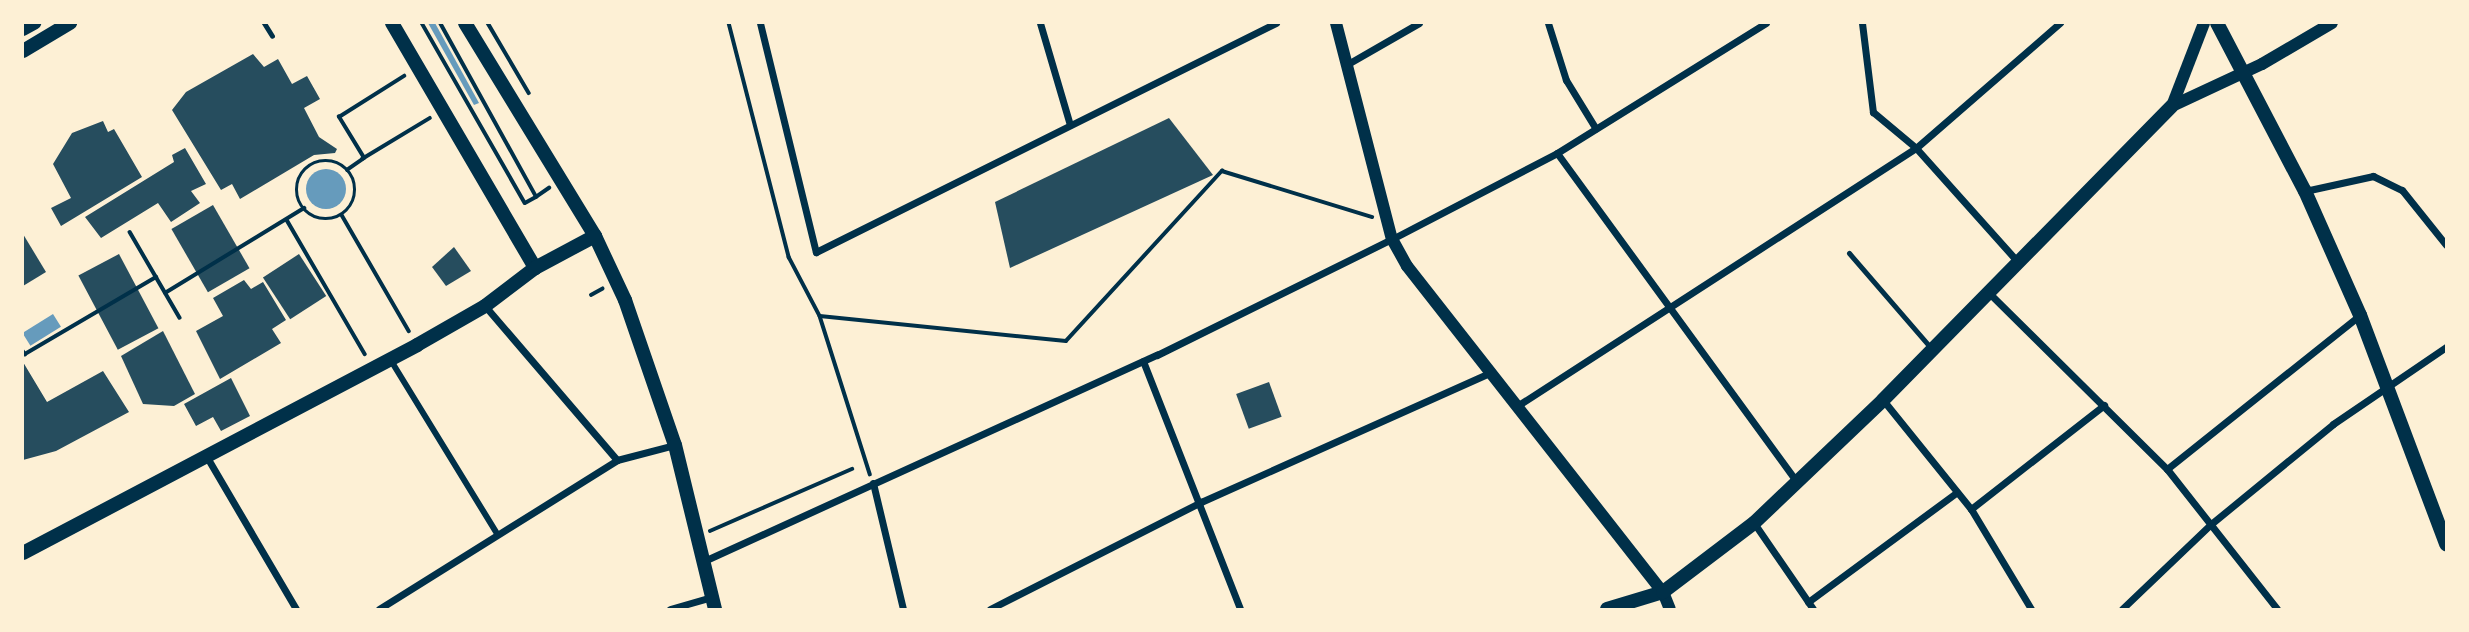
<!DOCTYPE html>
<style>
body{margin:0}
#map{position:relative;width:2469px;height:632px;overflow:hidden;background:#fdf0d5;font-family:"Roboto Condensed",sans-serif}
div>[style]{position:absolute}
.water>*{inset:0;background:#669bbc;transform-origin:0 0}
.round{border-radius:50%}
.building>*{inset:0;background:#264d5e;transform-origin:0 0}
.path>*{height:3.5px;margin:-1.75px;padding:0 1.75px;transform-origin:1.75px;border-radius:1.75px;background:#003049}
.path>.ring{margin:-1.75px;padding:0;box-sizing:content-box;background:none;border:3.5px solid #003049;border-radius:50%}
.service>*{height:5px;margin:-2.5px;padding:0 2.5px;transform-origin:2.5px;border-radius:2.5px;background:#003049}
.pedestrian>*{height:6px;margin:-3px;padding:0 3px;transform-origin:3px;border-radius:3px;background:#003049}
.minor>*{height:7px;margin:-3.5px;padding:0 3.5px;transform-origin:3.5px;border-radius:3.5px;background:#003049}
.tertiary>*{height:12px;margin:-6px;padding:0 6px;transform-origin:6px;border-radius:6px;background:#003049}
.secondary>*{height:14px;margin:-7px;padding:0 7px;transform-origin:7px;border-radius:7px;background:#003049}
span{translate:-50% -50%;white-space:nowrap;text-align:center;line-height:1.15;-webkit-text-stroke:5px #fdf0d5;paint-order:stroke}
.frame{position:absolute;inset:0;border:24px solid #fdf0d5;pointer-events:none}
</style>
<div id="map">
<div class="water">
<i style="clip-path:polygon(428px 23px,435px 23px,479px 103px,474px 105px)"></i>
<i class="round" style="left:306px;top:169px;width:40px;height:40px"></i>
<i style="left:53px;top:314px;width:15px;height:36px;rotate:58deg"></i>
</div>
<div class="building">
<i style="clip-path:polygon(253px 54px,264px 67px,278px 59px,292px 84px,307px 76px,320px 99px,304px 108px,319px 137px,337px 149px,335px 153px,314px 155px,240px 199px,232px 184px,221px 190px,172px 110px,186px 92px)"></i>
<i style="clip-path:polygon(1169px 118px,1213px 175px,1010px 268px,995px 202px)"></i>
<i style="clip-path:polygon(103px 121px,108px 132px,114px 129px,142px 177px,61px 226px,51px 208px,71px 198px,53px 164px,72px 133px)"></i>
<i style="clip-path:polygon(185px 148px,206px 184px,191px 191px,200px 203px,171px 222px,158px 203px,101px 238px,85px 217px,174px 162px,172px 155px)"></i>
<i style="left:213px;top:205px;width:73px;height:48px;rotate:60deg"></i>
<i style="clip-path:polygon(23px 234px,46px 272px,23px 286px)"></i>
<i style="clip-path:polygon(454px 247px,471px 271px,446px 286px,432px 267px)"></i>
<i style="left:119px;top:254px;width:84px;height:46px;rotate:62deg"></i>
<i style="left:299px;top:254px;width:50px;height:43px;rotate:57deg"></i>
<i style="clip-path:polygon(244px 280px,251px 289px,263px 282px,286px 320px,272px 329px,281px 343px,220px 379px,196px 331px,223px 316px,213px 298px)"></i>
<i style="clip-path:polygon(163px 331px,195px 394px,174px 406px,143px 404px,121px 356px)"></i>
<i style="clip-path:polygon(23px 362px,47px 402px,103px 371px,129px 412px,56px 451px,23px 460px)"></i>
<i style="clip-path:polygon(231px 378px,250px 416px,221px 431px,213px 417px,196px 426px,184px 404px)"></i>
<i style="left:1269px;top:382px;width:37px;height:35px;rotate:70deg"></i>
</div>
<div class="path">
<i style="left:422px;top:23px;width:207px;rotate:60.2deg"></i>
<i style="left:525px;top:203px;width:13px;rotate:-29deg"></i>
<i style="left:536px;top:197px;width:199px;rotate:-118.9deg"></i>
<i style="left:488px;top:23px;width:81px;rotate:59.6deg"></i>
<i style="left:729px;top:23px;width:242px;rotate:75.6deg"></i>
<i style="left:789px;top:257px;width:67px;rotate:62.3deg"></i>
<i style="left:820px;top:316px;width:166px;rotate:72.4deg"></i>
<i style="left:362px;top:159px;width:79px;rotate:-31.1deg"></i>
<i class="ring" style="left:297px;top:161px;width:54.5px;height:54.5px"></i>
<i style="left:347px;top:170px;width:21px;rotate:-35deg"></i>
<i style="left:364px;top:158px;width:48px;rotate:-121.4deg"></i>
<i style="left:339px;top:117px;width:77px;rotate:-32.2deg"></i>
<i style="left:536px;top:197px;width:16px;rotate:-35deg"></i>
<i style="left:342px;top:215px;width:134px;rotate:60deg"></i>
<i style="left:287px;top:220px;width:155px;rotate:59.8deg"></i>
<i style="left:130px;top:232px;width:99px;rotate:59.8deg"></i>
<i style="left:165px;top:293px;width:163px;rotate:-31.4deg"></i>
<i style="left:591px;top:295px;width:13px;rotate:-29deg"></i>
<i style="left:820px;top:316px;width:247px;rotate:5.8deg"></i>
<i style="left:1066px;top:341px;width:231px;rotate:-47.5deg"></i>
<i style="left:1222px;top:171px;width:157px;rotate:17deg"></i>
<i style="left:23px;top:351px;width:4px;rotate:56deg"></i>
<i style="left:25px;top:354px;width:152px;rotate:-30.4deg"></i>
<i style="left:710px;top:531px;width:155px;rotate:-23.6deg"></i>
</div>
<div class="service">
<i style="left:264px;top:23px;width:15px;rotate:58deg"></i>
<i style="left:1849px;top:253px;width:127px;rotate:49.2deg"></i>
</div>
<div class="pedestrian">
<i style="left:390px;top:359px;width:206px;rotate:58.5deg"></i>
</div>
<div class="minor">
<i style="left:760px;top:23px;width:236px;rotate:76.3deg"></i>
<i style="left:816px;top:252px;width:514px;rotate:-26.47deg"></i>
<i style="left:1040px;top:23px;width:106px;rotate:73.6deg"></i>
<i style="left:1548px;top:23px;width:60px;rotate:72.5deg"></i>
<i style="left:1566px;top:80px;width:57px;rotate:58.5deg"></i>
<i style="left:1862px;top:23px;width:90px;rotate:83deg"></i>
<i style="left:1873px;top:112px;width:56px;rotate:39.9deg"></i>
<i style="left:1916px;top:148px;width:152px;rotate:48.2deg"></i>
<i style="left:1346px;top:65px;width:84px;rotate:-29.9deg"></i>
<i style="left:1557px;top:153px;width:407px;rotate:53.9deg"></i>
<i style="left:2305px;top:191px;width:70px;rotate:-12.4deg"></i>
<i style="left:2373px;top:176px;width:32px;rotate:26deg"></i>
<i style="left:2402px;top:190px;width:70px;rotate:51.3deg"></i>
<i style="left:1988px;top:292px;width:252px;rotate:44.7deg"></i>
<i style="left:2167px;top:469px;width:178px;rotate:51.8deg"></i>
<i style="left:485px;top:306px;width:203px;rotate:49.4deg"></i>
<i style="left:1143px;top:361px;width:266px;rotate:68.6deg"></i>
<i style="left:1883px;top:400px;width:140px;rotate:51.1deg"></i>
<i style="left:1971px;top:509px;width:117px;rotate:59deg"></i>
<i style="left:1517px;top:406px;width:475px;rotate:-32.9deg"></i>
<i style="left:1916px;top:148px;width:191px;rotate:-41deg"></i>
<i style="left:208px;top:459px;width:174px;rotate:59.6deg"></i>
<i style="left:2167px;top:469px;width:247px;rotate:-38.6deg"></i>
<i style="left:873px;top:483px;width:130px;rotate:76.6deg"></i>
<i style="left:1971px;top:509px;width:169px;rotate:-38deg"></i>
<i style="left:1754px;top:523px;width:104px;rotate:55.5deg"></i>
<i style="left:704px;top:561px;width:498px;rotate:-24.5deg"></i>
<i style="left:1157px;top:355px;width:262px;rotate:-26.3deg"></i>
<i style="left:1392px;top:239px;width:186px;rotate:-27.5deg"></i>
<i style="left:1557px;top:153px;width:246px;rotate:-31.9deg"></i>
<i style="left:1808px;top:602px;width:185px;rotate:-36.4deg"></i>
<i style="left:379px;top:609px;width:281px;rotate:-32deg"></i>
<i style="left:617px;top:460px;width:59px;rotate:-14.7deg"></i>
<i style="left:670px;top:609px;width:44px;rotate:-15.9deg"></i>
<i style="left:990px;top:609px;width:237px;rotate:-26.9deg"></i>
<i style="left:1201px;top:502px;width:319px;rotate:-24.1deg"></i>
<i style="left:2122px;top:609px;width:123px;rotate:-43.7deg"></i>
<i style="left:2211px;top:524px;width:158px;rotate:-39.3deg"></i>
<i style="left:2333px;top:424px;width:137px;rotate:-34.3deg"></i>
</div>
<div class="tertiary">
<i style="left:1336px;top:23px;width:223px;rotate:75.5deg"></i>
<i style="left:1392px;top:239px;width:31px;rotate:61deg"></i>
<i style="left:1407px;top:266px;width:415px;rotate:51.9deg"></i>
<i style="left:1663px;top:592px;width:18px;rotate:68deg"></i>
<i style="left:2172px;top:106px;width:99px;rotate:-25deg"></i>
<i style="left:2262px;top:64px;width:81px;rotate:-30.4deg"></i>
<i style="left:2172px;top:106px;width:89px;rotate:-68.9deg"></i>
</div>
<div class="secondary">
<i style="left:392px;top:23px;width:284px;rotate:59.7deg"></i>
<i style="left:465px;top:23px;width:250px;rotate:58.6deg"></i>
<i style="left:595px;top:236px;width:71px;rotate:64.9deg"></i>
<i style="left:625px;top:300px;width:153px;rotate:71deg"></i>
<i style="left:675px;top:445px;width:169px;rotate:76.3deg"></i>
<i style="left:2217px;top:23px;width:190px;rotate:62.4deg"></i>
<i style="left:2305px;top:191px;width:136px;rotate:66.1deg"></i>
<i style="left:2360px;top:315px;width:245px;rotate:69.4deg"></i>
<i style="left:23px;top:29px;width:13px;rotate:-29deg"></i>
<i style="left:23px;top:51px;width:55px;rotate:-30.8deg"></i>
<i style="left:23px;top:553px;width:446px;rotate:-27.8deg"></i>
<i style="left:417px;top:345px;width:78px;rotate:-29.8deg"></i>
<i style="left:485px;top:306px;width:63px;rotate:-37.2deg"></i>
<i style="left:535px;top:268px;width:68px;rotate:-28.1deg"></i>
<i style="left:1607px;top:609px;width:59px;rotate:-16.9deg"></i>
<i style="left:1663px;top:592px;width:114px;rotate:-37.2deg"></i>
<i style="left:1754px;top:523px;width:178px;rotate:-43.6deg"></i>
<i style="left:1883px;top:400px;width:412px;rotate:-45.5deg"></i>
</div>
<div class="frame"></div>
</div>
